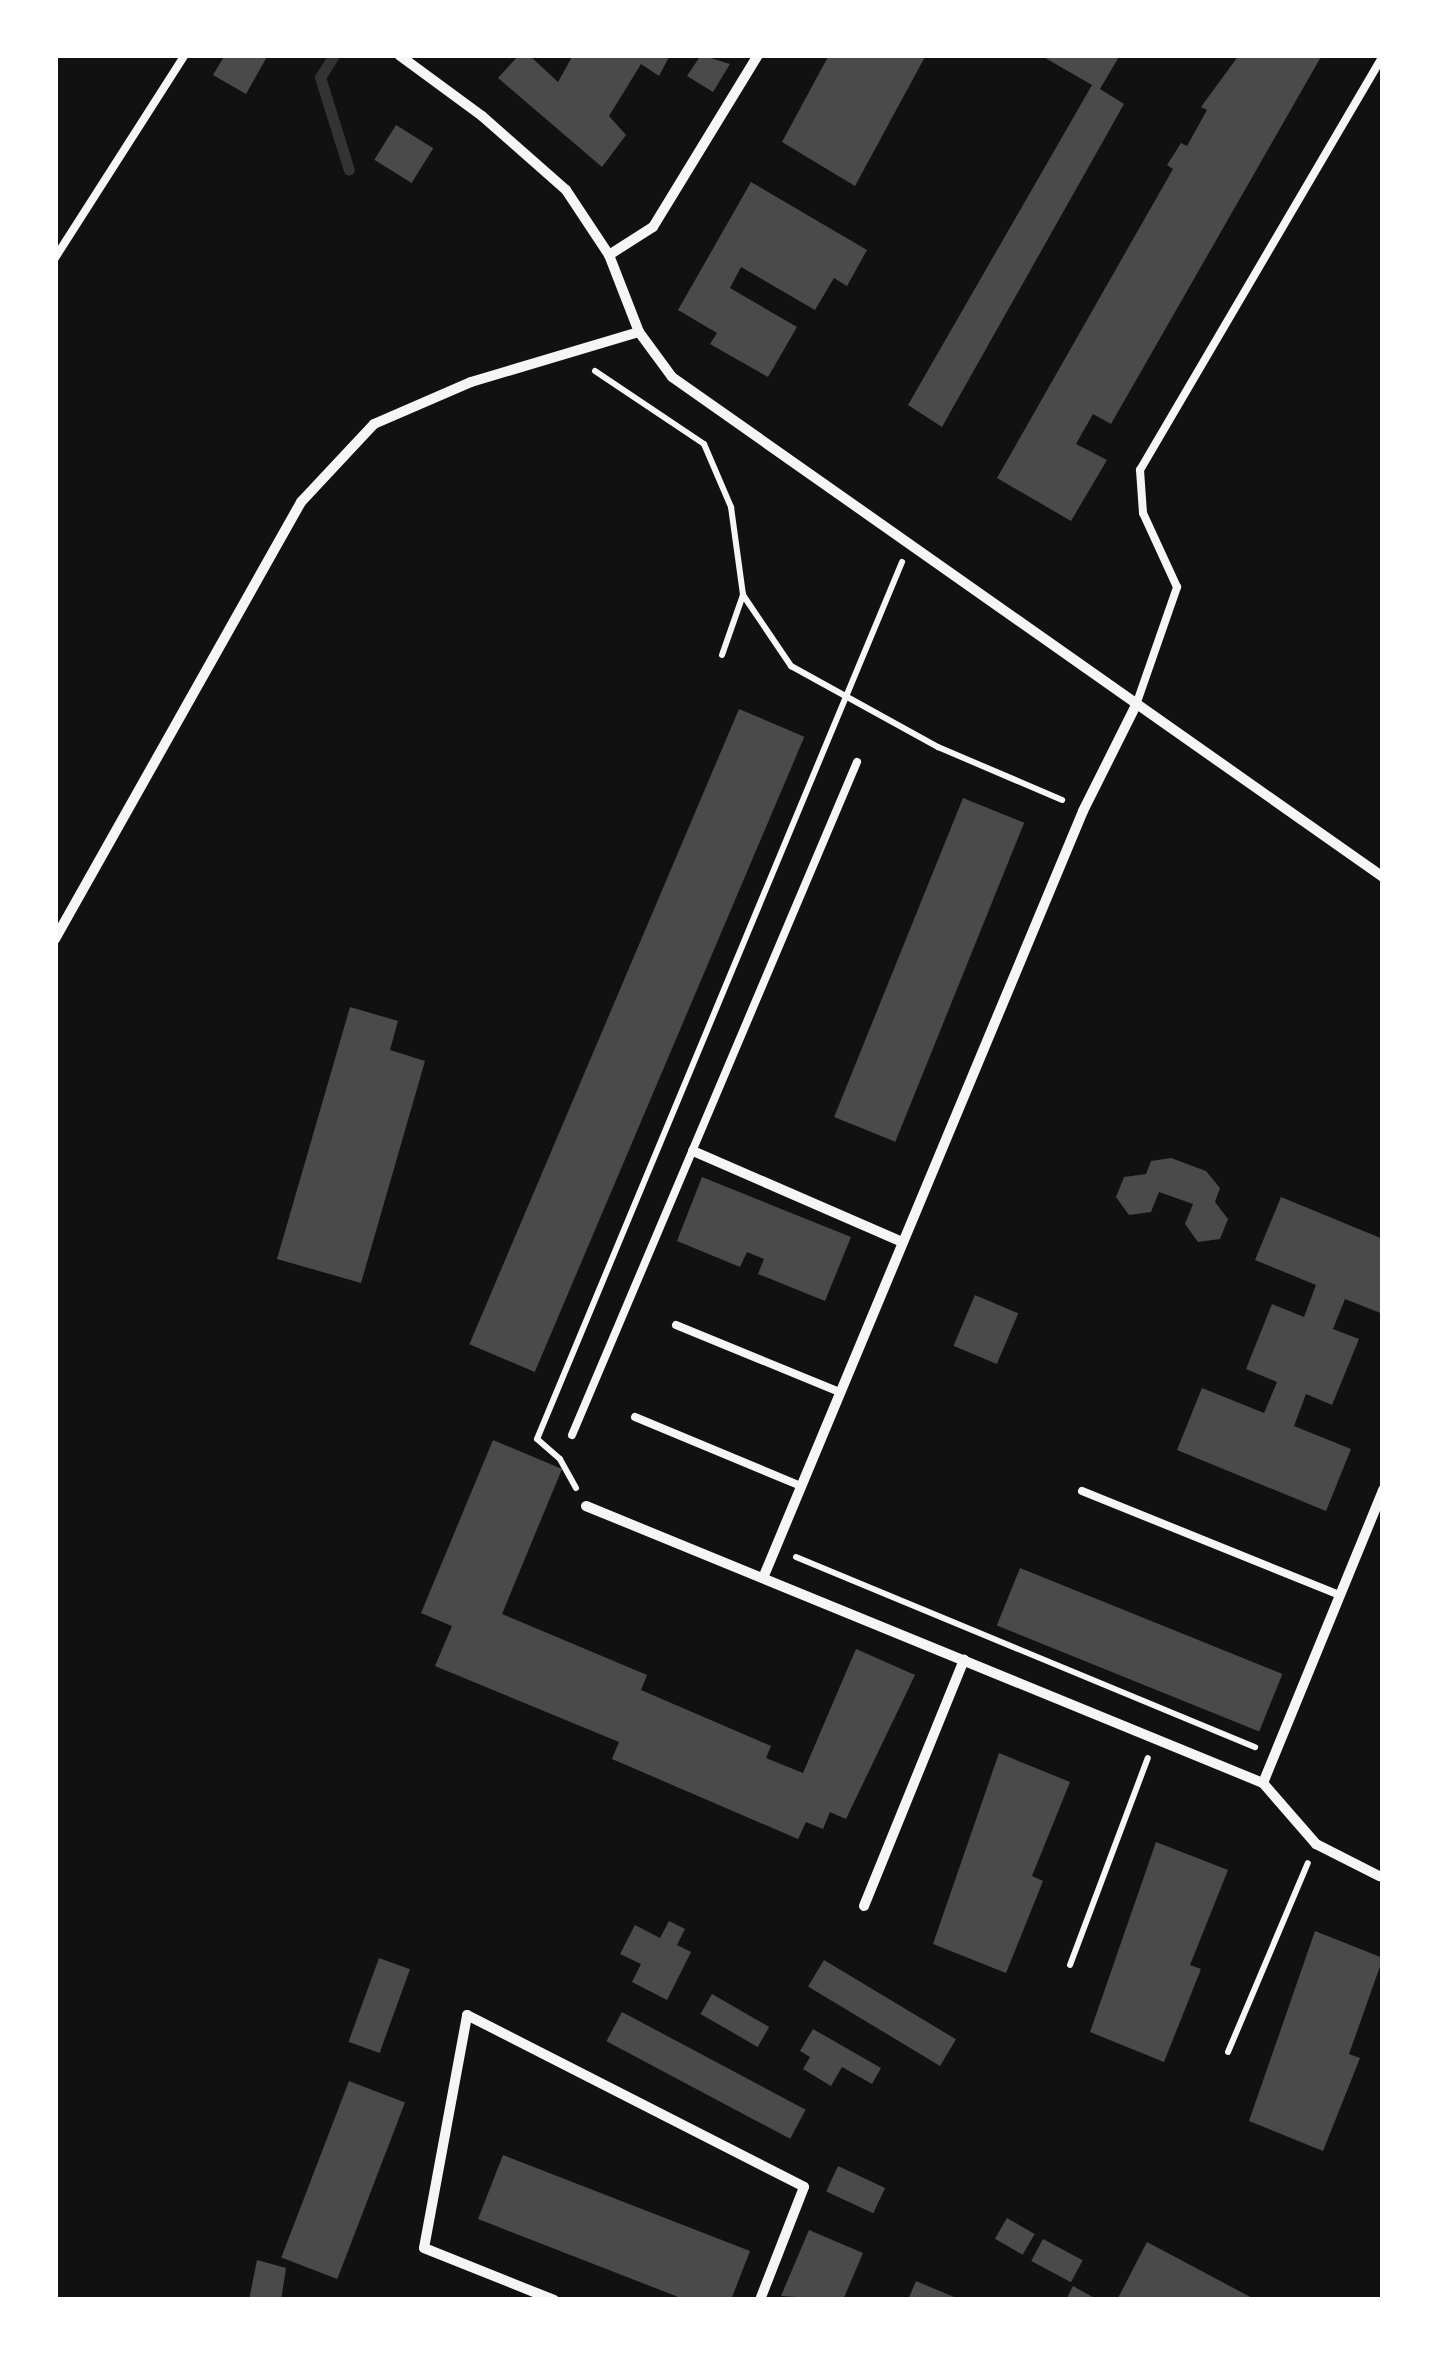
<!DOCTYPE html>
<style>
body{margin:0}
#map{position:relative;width:1438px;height:2355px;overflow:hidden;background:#111;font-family:"Public Sans",sans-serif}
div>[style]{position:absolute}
.stream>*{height:11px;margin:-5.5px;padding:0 5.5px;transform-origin:5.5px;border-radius:5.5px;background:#333}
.building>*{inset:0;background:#4a4a4a;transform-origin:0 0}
.path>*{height:6px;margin:-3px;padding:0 3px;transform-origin:3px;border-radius:3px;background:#f5f5f5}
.service>*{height:8px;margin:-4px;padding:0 4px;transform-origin:4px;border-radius:4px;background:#f5f5f5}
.minor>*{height:10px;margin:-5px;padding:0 5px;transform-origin:5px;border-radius:5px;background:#f5f5f5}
span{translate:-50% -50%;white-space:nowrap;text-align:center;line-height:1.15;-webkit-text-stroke:9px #fff;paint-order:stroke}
.frame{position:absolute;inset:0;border:58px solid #fff;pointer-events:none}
</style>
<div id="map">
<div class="stream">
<i style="left:334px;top:55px;width:26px;rotate:122deg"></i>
<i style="left:320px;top:77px;width:97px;rotate:72.7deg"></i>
</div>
<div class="building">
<i style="clip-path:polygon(225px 55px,268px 55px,246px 94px,213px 75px)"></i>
<i style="clip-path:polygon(519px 55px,529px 55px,558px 82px,573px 55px,669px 57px,659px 76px,641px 64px,609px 116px,626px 135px,602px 167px,498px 78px)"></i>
<i style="clip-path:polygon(701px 55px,730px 64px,713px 92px,687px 76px)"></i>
<i style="clip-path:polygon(829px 55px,926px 55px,855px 186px,782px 142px)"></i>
<i style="clip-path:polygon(1040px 55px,1120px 55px,1100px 89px,1124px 104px,942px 427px,908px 405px,1092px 85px)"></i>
<i style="clip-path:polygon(1239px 55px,1322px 55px,1111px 424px,1093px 414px,1076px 444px,1107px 460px,1071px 521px,997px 478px,1173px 169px,1167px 165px,1181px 143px,1187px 146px,1207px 110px,1201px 107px)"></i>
<i style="left:396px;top:125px;width:44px;height:41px;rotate:32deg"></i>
<i style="clip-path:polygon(751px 182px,867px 250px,847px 286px,834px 278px,815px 310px,741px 267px,730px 288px,797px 327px,768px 377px,710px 344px,717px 333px,678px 310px)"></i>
<i style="left:739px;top:709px;width:71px;height:690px;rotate:23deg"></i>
<i style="left:963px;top:798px;width:66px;height:344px;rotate:22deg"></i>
<i style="clip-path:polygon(350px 1007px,398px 1021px,390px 1050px,425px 1061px,361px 1283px,277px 1259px)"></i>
<i style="clip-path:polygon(1171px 1158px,1206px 1171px,1220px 1188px,1215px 1202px,1228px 1219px,1220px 1239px,1198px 1242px,1185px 1224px,1193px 1204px,1159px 1192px,1151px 1212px,1129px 1215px,1116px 1197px,1124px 1177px,1146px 1174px,1151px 1161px)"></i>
<i style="clip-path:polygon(702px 1177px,851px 1237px,825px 1301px,758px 1274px,764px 1259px,747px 1252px,740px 1267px,677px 1241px)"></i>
<i style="clip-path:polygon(1281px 1197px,1383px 1239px,1383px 1314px,1345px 1299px,1333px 1329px,1359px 1339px,1332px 1405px,1306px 1394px,1294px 1426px,1351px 1449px,1326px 1511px,1177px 1450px,1202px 1388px,1264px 1413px,1277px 1382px,1246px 1369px,1272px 1304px,1304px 1317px,1316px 1285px,1255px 1260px)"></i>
<i style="left:975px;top:1295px;width:47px;height:55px;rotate:23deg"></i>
<i style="clip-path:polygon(493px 1440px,562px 1469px,502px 1614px,647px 1675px,641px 1690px,771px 1746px,766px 1758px,803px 1773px,856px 1649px,915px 1675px,846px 1819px,830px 1812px,823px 1829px,806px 1822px,798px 1839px,612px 1759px,619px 1742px,435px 1666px,452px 1626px,421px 1613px)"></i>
<i style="left:1020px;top:1568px;width:283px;height:62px;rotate:22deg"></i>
<i style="clip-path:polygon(999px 1753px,1070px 1782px,1032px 1876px,1043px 1881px,1006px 1973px,933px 1944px)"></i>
<i style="clip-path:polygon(1156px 1842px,1228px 1870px,1190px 1965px,1201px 1969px,1164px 2062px,1090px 2032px)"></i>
<i style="clip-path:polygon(669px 1921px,685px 1929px,677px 1945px,691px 1952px,667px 2000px,632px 1982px,641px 1964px,620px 1954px,635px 1925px,660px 1938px)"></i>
<i style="clip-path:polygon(1315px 1931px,1383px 1958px,1349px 2054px,1360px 2058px,1323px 2151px,1249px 2121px)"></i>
<i style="left:379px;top:1958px;width:33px;height:89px;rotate:20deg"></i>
<i style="left:824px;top:1960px;width:154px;height:31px;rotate:31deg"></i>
<i style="left:712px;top:1994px;width:66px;height:23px;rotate:30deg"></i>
<i style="left:622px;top:2012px;width:208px;height:33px;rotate:28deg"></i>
<i style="clip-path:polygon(813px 2029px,881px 2068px,872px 2084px,842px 2067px,831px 2086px,803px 2069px,810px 2057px,800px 2051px)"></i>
<i style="left:349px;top:2081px;width:60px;height:189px;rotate:21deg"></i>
<i style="clip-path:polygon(503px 2155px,750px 2251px,731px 2300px,686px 2300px,478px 2219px)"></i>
<i style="left:838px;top:2166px;width:52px;height:28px;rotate:25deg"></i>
<i style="left:1007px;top:2218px;width:32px;height:24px;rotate:30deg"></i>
<i style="clip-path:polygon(809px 2230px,863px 2253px,843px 2300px,781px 2296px)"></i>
<i style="left:1043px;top:2239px;width:45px;height:25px;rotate:28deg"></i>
<i style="clip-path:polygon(1147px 2242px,1256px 2300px,1117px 2300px)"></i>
<i style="clip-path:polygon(257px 2260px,286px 2268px,281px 2300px,249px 2300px)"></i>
<i style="clip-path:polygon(916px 2281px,961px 2300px,908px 2300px)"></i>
<i style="clip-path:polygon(1073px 2286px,1098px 2300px,1066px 2300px)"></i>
</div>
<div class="path">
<i style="left:595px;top:371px;width:131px;rotate:33.8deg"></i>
<i style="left:704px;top:444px;width:69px;rotate:66.8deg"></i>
<i style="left:731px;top:507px;width:89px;rotate:82.2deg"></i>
<i style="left:743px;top:595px;width:86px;rotate:55.9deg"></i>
<i style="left:791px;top:666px;width:168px;rotate:28.9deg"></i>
<i style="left:938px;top:747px;width:135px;rotate:23.1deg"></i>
<i style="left:722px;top:655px;width:64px;rotate:-70.7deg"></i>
<i style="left:576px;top:1488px;width:33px;rotate:-119deg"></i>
<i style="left:560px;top:1459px;width:30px;rotate:-139deg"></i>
<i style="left:537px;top:1439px;width:950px;rotate:-67.4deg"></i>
<i style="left:796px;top:1557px;width:497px;rotate:22.5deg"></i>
<i style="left:1070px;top:1965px;width:221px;rotate:-69.4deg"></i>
<i style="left:1228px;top:2052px;width:205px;rotate:-67.1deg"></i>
</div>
<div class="service">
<i style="left:55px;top:258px;width:241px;rotate:-57.4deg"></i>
<i style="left:1136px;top:705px;width:125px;rotate:-70.8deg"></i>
<i style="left:1177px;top:587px;width:81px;rotate:-114.7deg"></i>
<i style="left:1143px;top:513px;width:43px;rotate:-94deg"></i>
<i style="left:1140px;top:470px;width:481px;rotate:-59.6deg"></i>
<i style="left:676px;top:1325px;width:176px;rotate:22.3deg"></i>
<i style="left:635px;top:1417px;width:180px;rotate:22.6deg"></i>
<i style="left:572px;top:1435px;width:731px;rotate:-67.05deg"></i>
<i style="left:1082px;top:1491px;width:278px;rotate:22deg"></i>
</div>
<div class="minor">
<i style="left:399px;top:55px;width:103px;rotate:36.3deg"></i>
<i style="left:482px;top:116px;width:112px;rotate:41.4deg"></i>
<i style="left:566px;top:190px;width:78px;rotate:56.5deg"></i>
<i style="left:609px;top:255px;width:83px;rotate:68.7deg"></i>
<i style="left:639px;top:332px;width:56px;rotate:53.7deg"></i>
<i style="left:672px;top:377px;width:869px;rotate:35.12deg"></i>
<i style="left:609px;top:255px;width:52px;rotate:-32.5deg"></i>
<i style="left:653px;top:227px;width:202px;rotate:-58.6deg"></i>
<i style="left:55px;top:939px;width:501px;rotate:-60.62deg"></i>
<i style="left:301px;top:502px;width:107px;rotate:-46.9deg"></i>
<i style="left:374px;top:424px;width:106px;rotate:-23.4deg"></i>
<i style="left:471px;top:382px;width:175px;rotate:-16.6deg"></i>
<i style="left:693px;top:1151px;width:226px;rotate:23.5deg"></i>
<i style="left:586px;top:1506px;width:731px;rotate:22.25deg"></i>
<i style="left:1263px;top:1783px;width:81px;rotate:49deg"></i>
<i style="left:1316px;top:1844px;width:71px;rotate:26.9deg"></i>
<i style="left:763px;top:1578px;width:831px;rotate:-67.35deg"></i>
<i style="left:1083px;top:811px;width:119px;rotate:-63.4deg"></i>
<i style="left:1263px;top:1783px;width:317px;rotate:-67.7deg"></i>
<i style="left:864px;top:1906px;width:266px;rotate:-67.9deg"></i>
<i style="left:554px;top:2300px;width:140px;rotate:-158.2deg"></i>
<i style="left:424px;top:2248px;width:237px;rotate:-79.5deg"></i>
<i style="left:467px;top:2015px;width:378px;rotate:27deg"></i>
<i style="left:804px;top:2187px;width:121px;rotate:111.3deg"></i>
</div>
<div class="frame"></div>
</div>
